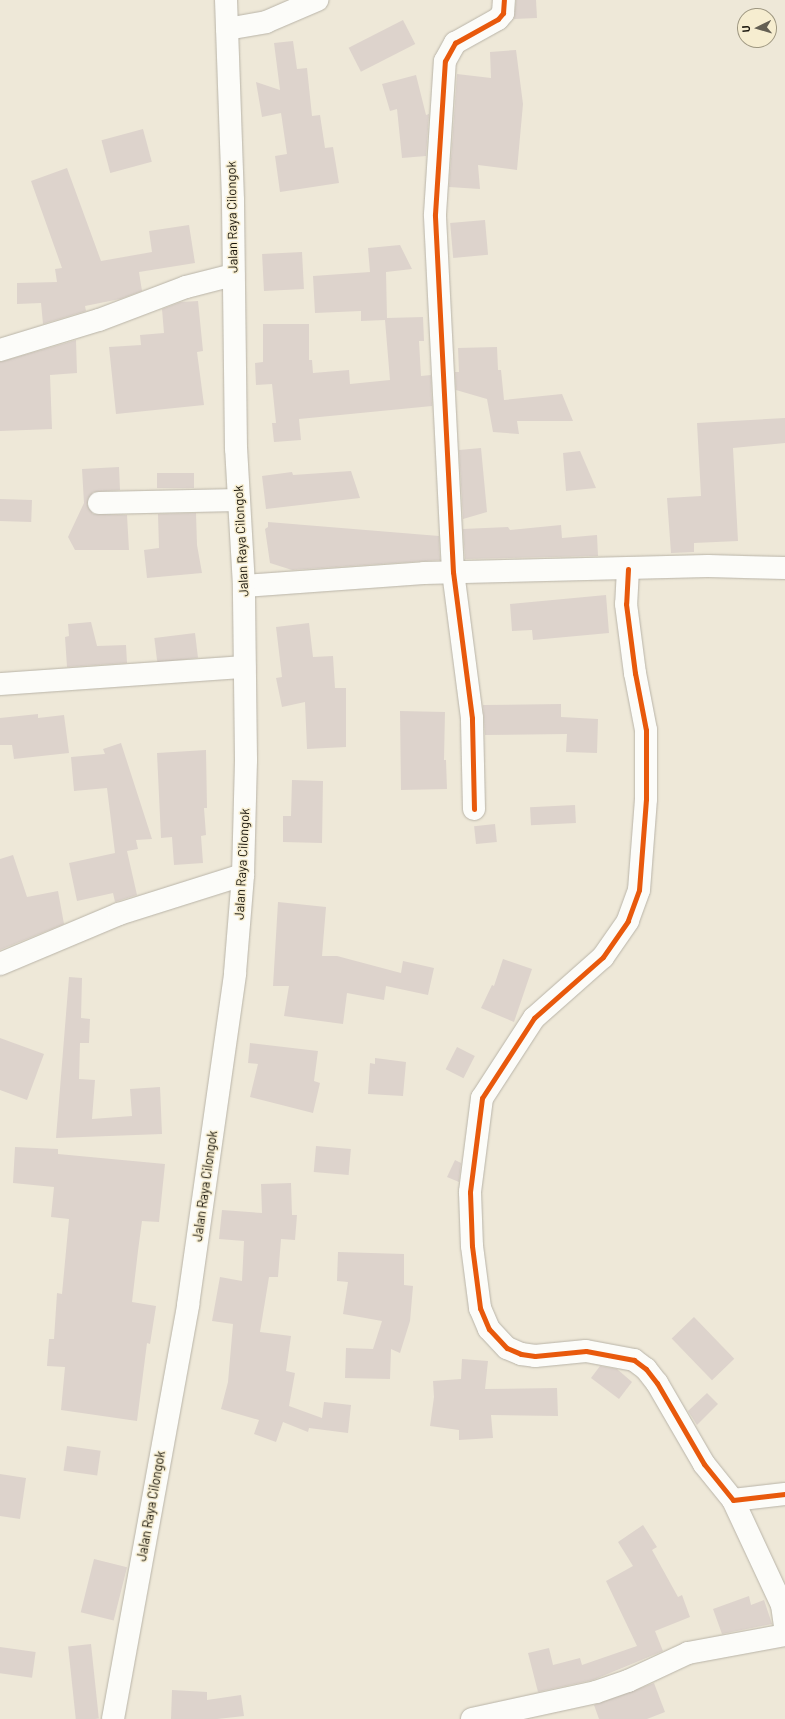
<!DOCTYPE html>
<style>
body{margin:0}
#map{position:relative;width:785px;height:1719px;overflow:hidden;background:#eee8d8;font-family:Barlow,sans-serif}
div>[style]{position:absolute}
.building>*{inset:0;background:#ddd3cc;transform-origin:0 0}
.roads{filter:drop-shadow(0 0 1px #b9b4a8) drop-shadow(0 0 1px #b9b4a8)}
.minor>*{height:22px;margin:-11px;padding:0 11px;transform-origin:11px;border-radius:11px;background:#fcfcf9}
.trunk>*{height:22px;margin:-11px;padding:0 11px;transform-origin:11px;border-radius:11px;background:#fcfcf9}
.cycleway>*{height:5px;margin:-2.5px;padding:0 2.5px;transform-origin:2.5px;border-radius:2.5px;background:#e8590c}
span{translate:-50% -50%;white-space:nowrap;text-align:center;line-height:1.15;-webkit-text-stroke:3px #f6edd0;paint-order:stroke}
.street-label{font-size:13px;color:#19150b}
.north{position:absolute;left:737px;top:8px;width:40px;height:40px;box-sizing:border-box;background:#f6edd0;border:1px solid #9e9781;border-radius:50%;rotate:265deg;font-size:11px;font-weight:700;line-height:16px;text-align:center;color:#19150b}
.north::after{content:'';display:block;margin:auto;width:14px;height:18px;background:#645f53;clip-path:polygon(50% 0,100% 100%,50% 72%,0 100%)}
</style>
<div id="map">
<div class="building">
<i style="clip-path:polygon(516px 0,536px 0,537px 18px,514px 19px)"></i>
<i style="left:403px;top:20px;width:27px;height:61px;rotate:63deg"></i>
<i style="clip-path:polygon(293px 41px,297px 69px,307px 68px,312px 116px,320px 115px,325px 148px,333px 147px,339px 183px,280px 192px,275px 156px,287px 154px,281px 113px,262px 117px,256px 82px,280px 90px,274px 43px)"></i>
<i style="clip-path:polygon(516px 50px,523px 104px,517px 170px,478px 165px,480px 189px,449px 187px,457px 74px,491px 78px,490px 52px)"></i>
<i style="clip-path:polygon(416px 75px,426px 115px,429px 114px,426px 156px,402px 158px,397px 109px,390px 111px,382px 84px)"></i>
<i style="left:143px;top:129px;width:34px;height:43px;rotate:75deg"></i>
<i style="clip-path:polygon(67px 168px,101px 261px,152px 252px,149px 231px,189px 225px,195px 263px,139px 272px,142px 291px,120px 299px,85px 306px,86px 311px,43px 324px,41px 303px,17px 304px,17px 283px,57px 282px,55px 269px,62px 268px,31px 181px)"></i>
<i style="left:485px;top:220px;width:35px;height:35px;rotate:85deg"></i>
<i style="clip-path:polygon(400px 245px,412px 269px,386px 272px,387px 318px,423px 317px,424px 341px,419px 341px,421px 376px,431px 375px,432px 406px,299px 419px,301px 440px,274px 442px,272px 423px,276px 423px,272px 384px,256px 385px,255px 363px,263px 362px,263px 324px,309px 324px,309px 360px,312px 360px,313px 373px,349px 370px,350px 384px,390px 380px,385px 320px,361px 321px,361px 311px,315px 313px,313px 276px,370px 272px,368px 248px)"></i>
<i style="left:302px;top:252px;width:37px;height:40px;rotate:87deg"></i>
<i style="clip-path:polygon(198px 301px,203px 351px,197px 352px,204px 405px,116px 414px,109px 347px,141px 345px,140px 335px,164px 333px,162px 309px,181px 302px)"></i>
<i style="clip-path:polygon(76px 340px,77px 373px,50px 375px,52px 429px,0 431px,0 362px)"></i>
<i style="clip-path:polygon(497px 347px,498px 370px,501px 370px,504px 400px,562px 394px,573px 421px,517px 421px,519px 434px,493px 432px,487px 399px,456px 390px,455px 372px,459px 372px,458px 348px)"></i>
<i style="clip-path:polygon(785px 418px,785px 443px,733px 448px,738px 541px,694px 543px,694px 552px,671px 553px,667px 498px,701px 496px,697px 423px)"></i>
<i style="clip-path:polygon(481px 448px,487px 512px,463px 519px,459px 450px)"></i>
<i style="clip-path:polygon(580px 451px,596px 488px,566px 491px,563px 453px)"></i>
<i style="clip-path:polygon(119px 467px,120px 490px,93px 492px,87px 504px,93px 514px,127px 515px,129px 550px,75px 550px,68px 537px,84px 503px,82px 469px)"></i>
<i style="clip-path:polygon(351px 471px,360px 498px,266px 509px,262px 476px,292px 472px,293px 475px)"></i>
<i style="left:194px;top:473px;width:15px;height:37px;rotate:90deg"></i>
<i style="left:0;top:499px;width:32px;height:22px;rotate:2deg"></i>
<i style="clip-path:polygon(196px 513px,197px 545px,202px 573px,147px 578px,144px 550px,159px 548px,158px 514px)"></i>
<i style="clip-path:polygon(268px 522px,439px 536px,440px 560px,292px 570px,270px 563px,265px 529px,268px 527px)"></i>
<i style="clip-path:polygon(561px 525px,562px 538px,597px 535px,598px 556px,465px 559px,463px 529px,508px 527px,510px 530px)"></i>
<i style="clip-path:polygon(606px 595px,609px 633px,533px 640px,532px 630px,512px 631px,510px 604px)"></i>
<i style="clip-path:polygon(91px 622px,97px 646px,126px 645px,127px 663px,67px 667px,65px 637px,69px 636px,68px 624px)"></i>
<i style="clip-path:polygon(309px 623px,313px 657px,333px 656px,335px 688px,346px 688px,346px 747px,307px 749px,305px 702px,282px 707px,276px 678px,282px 677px,276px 627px)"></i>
<i style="left:195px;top:633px;width:25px;height:41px;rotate:83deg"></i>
<i style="clip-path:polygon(561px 704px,561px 717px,598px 719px,597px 753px,566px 752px,567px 734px,485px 735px,483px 705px)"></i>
<i style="clip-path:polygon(400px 711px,445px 712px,444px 760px,446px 760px,447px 789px,401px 790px)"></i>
<i style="clip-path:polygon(38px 714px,38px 718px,64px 715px,69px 753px,14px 759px,12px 745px,0 745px,0 718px)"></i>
<i style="clip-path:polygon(121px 743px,152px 839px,136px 840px,138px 849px,127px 851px,137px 895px,115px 902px,113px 893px,77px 901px,69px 863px,115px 853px,107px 788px,74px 791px,71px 757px,105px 754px,103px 749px)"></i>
<i style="clip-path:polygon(206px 750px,207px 808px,204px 808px,206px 835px,201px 836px,203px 863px,174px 865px,172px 837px,161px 838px,157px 753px)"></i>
<i style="clip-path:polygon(292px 780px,323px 781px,322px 843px,283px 842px,283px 816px,291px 816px)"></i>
<i style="left:575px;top:805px;width:18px;height:45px;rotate:87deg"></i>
<i style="left:495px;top:824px;width:18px;height:21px;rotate:84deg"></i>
<i style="clip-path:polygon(13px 855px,27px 897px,58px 891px,64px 924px,0 950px,0 859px)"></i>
<i style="clip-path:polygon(278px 902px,326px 907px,322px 956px,337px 956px,401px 973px,403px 961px,434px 968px,428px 995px,386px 986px,384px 1000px,347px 993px,343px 1024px,284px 1016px,289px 986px,273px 986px)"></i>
<i style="clip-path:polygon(503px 959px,532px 969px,514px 1022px,481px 1008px,492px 985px,494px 986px)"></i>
<i style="clip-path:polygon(69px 977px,82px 978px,81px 1018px,90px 1019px,89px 1043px,80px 1043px,79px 1079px,95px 1080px,92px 1119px,132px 1116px,130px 1089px,160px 1087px,162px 1134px,56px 1138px)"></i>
<i style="clip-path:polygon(0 1038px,44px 1054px,27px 1100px,0 1090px)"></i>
<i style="clip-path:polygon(250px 1043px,318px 1051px,314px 1081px,320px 1083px,313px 1113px,250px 1097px,258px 1064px,248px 1063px)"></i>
<i style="left:457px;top:1047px;width:20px;height:25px;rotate:27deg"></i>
<i style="clip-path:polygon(375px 1058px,406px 1062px,403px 1096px,368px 1094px,370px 1063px,375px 1064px)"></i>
<i style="left:316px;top:1146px;width:35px;height:26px;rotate:5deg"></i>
<i style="clip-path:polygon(15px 1147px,58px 1149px,58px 1154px,165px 1164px,159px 1222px,142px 1221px,138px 1251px,132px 1302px,156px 1306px,150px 1344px,147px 1343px,137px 1421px,61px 1410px,65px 1367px,47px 1366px,49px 1339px,54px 1339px,57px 1293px,62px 1294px,69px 1219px,51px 1217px,54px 1187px,13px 1183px)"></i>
<i style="clip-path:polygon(455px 1160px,461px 1163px,459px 1182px,447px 1177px)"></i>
<i style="clip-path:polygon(291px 1183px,292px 1215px,297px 1215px,295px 1240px,281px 1239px,278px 1277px,269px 1277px,260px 1332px,291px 1336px,286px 1371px,295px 1373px,289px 1406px,322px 1418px,324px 1402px,351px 1405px,348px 1433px,309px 1428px,308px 1432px,283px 1422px,276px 1442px,254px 1434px,259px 1420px,221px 1409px,228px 1382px,233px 1324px,212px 1321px,220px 1277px,242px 1281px,244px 1241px,219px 1239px,222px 1210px,262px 1213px,261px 1184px)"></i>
<i style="clip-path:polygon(338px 1252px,404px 1254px,404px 1285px,413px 1286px,410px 1321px,400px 1353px,391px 1349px,390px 1379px,345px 1378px,346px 1348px,373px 1349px,382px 1321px,343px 1314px,348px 1282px,337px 1281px)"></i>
<i style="left:694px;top:1317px;width:58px;height:31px;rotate:46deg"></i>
<i style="clip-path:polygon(462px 1359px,488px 1361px,485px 1389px,557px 1388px,558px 1416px,491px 1415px,493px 1438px,459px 1440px,459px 1430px,430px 1426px,434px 1397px,433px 1381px,461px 1379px)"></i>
<i style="clip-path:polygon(600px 1366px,617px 1369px,632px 1382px,619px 1399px,591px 1378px)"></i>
<i style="clip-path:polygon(707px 1393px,718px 1404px,697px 1425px,688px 1411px)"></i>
<i style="left:67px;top:1446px;width:34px;height:25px;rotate:8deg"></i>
<i style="clip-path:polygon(0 1474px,26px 1478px,20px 1519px,0 1516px)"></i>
<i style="clip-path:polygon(643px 1525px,657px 1547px,652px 1550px,678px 1597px,682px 1595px,690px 1617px,655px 1631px,663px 1651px,593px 1680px,538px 1692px,528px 1653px,549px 1648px,553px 1665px,580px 1658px,582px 1665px,637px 1646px,606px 1581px,633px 1566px,618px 1542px)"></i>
<i style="left:94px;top:1559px;width:34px;height:55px;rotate:14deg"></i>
<i style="clip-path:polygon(749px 1596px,751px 1605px,764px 1600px,772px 1624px,722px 1634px,713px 1609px)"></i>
<i style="left:91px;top:1644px;width:75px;height:23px;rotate:84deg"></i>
<i style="left:0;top:1647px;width:36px;height:26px;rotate:8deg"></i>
<i style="clip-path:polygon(654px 1683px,665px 1712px,647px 1719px,599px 1719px,594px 1705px)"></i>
<i style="clip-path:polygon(172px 1690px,207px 1692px,207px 1700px,241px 1695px,244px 1716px,217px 1719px,171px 1719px)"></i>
</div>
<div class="roads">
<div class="minor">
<i style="left:227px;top:29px;width:40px;rotate:-10deg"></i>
<i style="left:266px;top:22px;width:56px;rotate:-23.3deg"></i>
<i style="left:0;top:350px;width:103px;rotate:-16.9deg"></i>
<i style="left:99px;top:320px;width:93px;rotate:-20.8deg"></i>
<i style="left:186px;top:287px;width:49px;rotate:-14.3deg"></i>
<i style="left:99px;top:503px;width:140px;rotate:-1.2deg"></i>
<i style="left:628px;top:569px;width:35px;rotate:93deg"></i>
<i style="left:626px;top:604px;width:70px;rotate:82.6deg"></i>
<i style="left:635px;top:673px;width:58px;rotate:79.1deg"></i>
<i style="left:646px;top:730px;width:69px;rotate:90deg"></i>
<i style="left:646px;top:799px;width:91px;rotate:94.4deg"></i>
<i style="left:639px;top:890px;width:33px;rotate:110deg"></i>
<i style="left:628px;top:921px;width:44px;rotate:124.8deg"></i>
<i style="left:603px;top:957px;width:92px;rotate:138.5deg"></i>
<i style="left:534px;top:1018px;width:95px;rotate:123deg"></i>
<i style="left:482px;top:1098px;width:95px;rotate:97.3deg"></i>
<i style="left:470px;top:1192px;width:54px;rotate:87.9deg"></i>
<i style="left:472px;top:1246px;width:63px;rotate:82.6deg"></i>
<i style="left:480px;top:1308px;width:23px;rotate:67deg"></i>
<i style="left:489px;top:1329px;width:26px;rotate:47deg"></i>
<i style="left:507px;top:1348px;width:15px;rotate:23deg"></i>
<i style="left:521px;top:1354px;width:14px;rotate:8deg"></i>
<i style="left:535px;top:1356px;width:51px;rotate:-5.6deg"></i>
<i style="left:586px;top:1351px;width:49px;rotate:10.6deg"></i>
<i style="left:634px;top:1360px;width:15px;rotate:37deg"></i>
<i style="left:646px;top:1369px;width:18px;rotate:52deg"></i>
<i style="left:657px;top:1383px;width:94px;rotate:59.9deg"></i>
<i style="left:704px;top:1464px;width:46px;rotate:51.1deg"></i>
<i style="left:733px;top:1500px;width:52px;rotate:-6.6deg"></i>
<i style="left:244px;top:586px;width:180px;rotate:-4.1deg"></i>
<i style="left:424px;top:573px;width:284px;rotate:-1.4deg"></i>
<i style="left:708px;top:566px;width:77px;rotate:1.5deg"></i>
<i style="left:0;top:684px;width:245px;rotate:-4deg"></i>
<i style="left:474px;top:809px;width:91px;rotate:-91.3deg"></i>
<i style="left:472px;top:718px;width:147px;rotate:-97.4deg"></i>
<i style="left:453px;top:572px;width:358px;rotate:-92.9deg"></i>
<i style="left:435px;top:214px;width:153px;rotate:-86.3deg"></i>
<i style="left:445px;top:61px;width:21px;rotate:-61deg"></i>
<i style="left:455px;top:43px;width:49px;rotate:-29.2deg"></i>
<i style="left:498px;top:19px;width:8px;rotate:-50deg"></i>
<i style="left:503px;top:13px;width:13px;rotate:-86deg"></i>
<i style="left:0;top:964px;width:129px;rotate:-22.8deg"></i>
<i style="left:119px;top:914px;width:130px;rotate:-17.5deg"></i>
<i style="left:733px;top:1500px;width:116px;rotate:65deg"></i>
<i style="left:782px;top:1605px;width:21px;rotate:82deg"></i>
<i style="left:472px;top:1719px;width:127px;rotate:-12.3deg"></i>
<i style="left:596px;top:1692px;width:34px;rotate:-19deg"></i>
<i style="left:628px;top:1681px;width:66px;rotate:-25deg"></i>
<i style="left:688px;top:1653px;width:99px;rotate:-10.5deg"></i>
</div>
<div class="trunk">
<i style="left:113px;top:1719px;width:421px;rotate:-79.7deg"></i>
<i style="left:188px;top:1305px;width:335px;rotate:-81.9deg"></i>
<i style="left:235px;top:973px;width:98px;rotate:-85.3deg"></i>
<i style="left:243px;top:875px;width:115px;rotate:-88.5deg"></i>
<i style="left:246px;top:760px;width:174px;rotate:-90.7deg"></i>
<i style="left:244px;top:586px;width:137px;rotate:-93.3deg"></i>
<i style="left:236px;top:449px;width:249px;rotate:-90.7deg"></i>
<i style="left:233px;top:200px;width:200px;rotate:-92deg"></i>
</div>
</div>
<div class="cycleway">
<i style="left:628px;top:569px;width:35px;rotate:93deg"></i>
<i style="left:626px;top:604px;width:70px;rotate:82.6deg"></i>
<i style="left:635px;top:673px;width:58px;rotate:79.1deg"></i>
<i style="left:646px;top:730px;width:69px;rotate:90deg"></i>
<i style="left:646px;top:799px;width:91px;rotate:94.4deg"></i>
<i style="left:639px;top:890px;width:33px;rotate:110deg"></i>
<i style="left:628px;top:921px;width:44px;rotate:124.8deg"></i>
<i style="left:603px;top:957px;width:92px;rotate:138.5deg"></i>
<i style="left:534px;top:1018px;width:95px;rotate:123deg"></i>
<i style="left:482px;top:1098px;width:95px;rotate:97.3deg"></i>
<i style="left:470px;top:1192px;width:54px;rotate:87.9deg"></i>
<i style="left:472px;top:1246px;width:63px;rotate:82.6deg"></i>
<i style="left:480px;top:1308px;width:23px;rotate:67deg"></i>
<i style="left:489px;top:1329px;width:26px;rotate:47deg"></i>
<i style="left:507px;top:1348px;width:15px;rotate:23deg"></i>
<i style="left:521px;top:1354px;width:14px;rotate:8deg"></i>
<i style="left:535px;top:1356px;width:51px;rotate:-5.6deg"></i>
<i style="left:586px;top:1351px;width:49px;rotate:10.6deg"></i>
<i style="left:634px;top:1360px;width:15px;rotate:37deg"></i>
<i style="left:646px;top:1369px;width:18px;rotate:52deg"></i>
<i style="left:657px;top:1383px;width:94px;rotate:59.9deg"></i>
<i style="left:704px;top:1464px;width:46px;rotate:51.1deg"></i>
<i style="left:733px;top:1500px;width:52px;rotate:-6.6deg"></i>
<i style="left:474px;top:809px;width:91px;rotate:-91.3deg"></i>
<i style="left:472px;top:718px;width:147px;rotate:-97.4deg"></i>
<i style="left:453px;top:572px;width:358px;rotate:-92.9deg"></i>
<i style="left:435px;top:214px;width:153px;rotate:-86.3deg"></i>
<i style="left:445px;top:61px;width:21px;rotate:-61deg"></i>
<i style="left:455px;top:43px;width:49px;rotate:-29.2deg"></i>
<i style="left:498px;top:19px;width:8px;rotate:-50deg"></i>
<i style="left:503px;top:13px;width:13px;rotate:-86deg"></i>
</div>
<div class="street-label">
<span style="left:232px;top:217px;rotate:-91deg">Jalan Raya Cilongok</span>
<span style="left:241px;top:541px;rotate:-93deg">Jalan Raya Cilongok</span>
<span style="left:242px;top:864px;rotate:-87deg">Jalan Raya Cilongok</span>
<span style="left:205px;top:1186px;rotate:-82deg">Jalan Raya Cilongok</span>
<span style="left:151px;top:1506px;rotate:-80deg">Jalan Raya Cilongok</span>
</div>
<div class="north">U</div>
</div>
